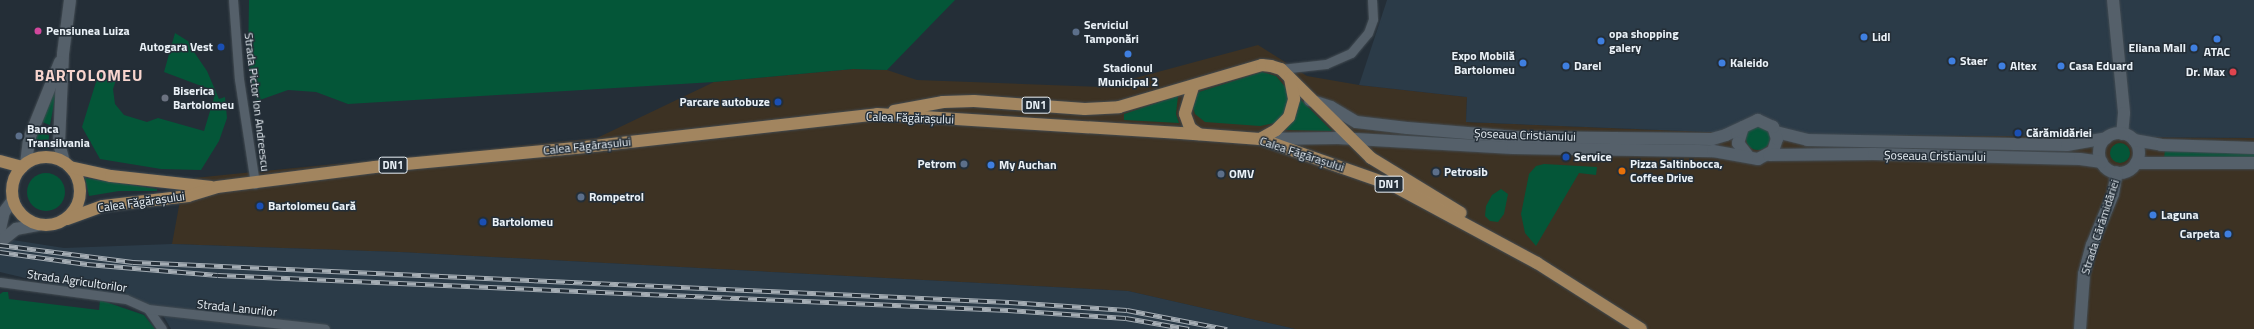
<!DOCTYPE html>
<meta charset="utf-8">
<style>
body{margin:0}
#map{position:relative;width:2254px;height:329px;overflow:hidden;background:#242e37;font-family:"Titillium Web",sans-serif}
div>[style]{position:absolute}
.commercial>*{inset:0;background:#3d3223}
.built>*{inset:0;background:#2b3b48}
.green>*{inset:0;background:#045638}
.round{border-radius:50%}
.roads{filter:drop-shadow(0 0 1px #424b52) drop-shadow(0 0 1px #424b52)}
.minor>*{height:9px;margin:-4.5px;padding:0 4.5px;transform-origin:4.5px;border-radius:4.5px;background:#55606a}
.tertiary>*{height:12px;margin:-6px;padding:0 6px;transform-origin:6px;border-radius:6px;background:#55606a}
.tertiary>.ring{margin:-6px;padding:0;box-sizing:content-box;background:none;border:12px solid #55606a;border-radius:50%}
.secondary>*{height:12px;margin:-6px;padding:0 6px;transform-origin:6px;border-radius:6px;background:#55606a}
.primary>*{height:12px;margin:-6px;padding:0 6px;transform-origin:6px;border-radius:6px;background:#a2855f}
.primary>.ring{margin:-6px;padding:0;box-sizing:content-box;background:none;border:12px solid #a2855f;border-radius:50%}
.rail>*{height:4.5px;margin-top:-2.25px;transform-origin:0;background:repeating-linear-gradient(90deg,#242e37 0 9px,#a5adb4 0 18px);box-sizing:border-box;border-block:1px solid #a5adb4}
.dots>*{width:11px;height:11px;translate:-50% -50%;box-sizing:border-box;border:2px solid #242e37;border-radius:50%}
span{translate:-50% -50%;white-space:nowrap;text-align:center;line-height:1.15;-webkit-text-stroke:3px #242e37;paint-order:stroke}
.shield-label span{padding:1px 3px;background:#242e37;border:1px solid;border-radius:3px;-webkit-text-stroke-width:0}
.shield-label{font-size:11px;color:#eaf1f7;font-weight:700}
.poi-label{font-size:12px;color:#eaf1f7;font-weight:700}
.left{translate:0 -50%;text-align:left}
.right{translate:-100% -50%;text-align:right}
.street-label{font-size:12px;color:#eaf1f7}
.district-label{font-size:16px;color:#f8d5ce;font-weight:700;letter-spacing:1px}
</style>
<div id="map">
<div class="commercial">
<i style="clip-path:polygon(1258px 45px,1307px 76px,1359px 85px,1467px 97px,1466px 122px,1759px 134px,2254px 138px,2254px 329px,1295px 329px,1128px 291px,399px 252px,172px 244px,184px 179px,597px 138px,714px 82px,853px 69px,887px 70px,917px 80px,1102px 87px)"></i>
</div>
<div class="built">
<i style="clip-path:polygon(1387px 0,2254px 0,2254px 138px,1759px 134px,1466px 122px,1467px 97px,1359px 85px)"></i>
<i style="clip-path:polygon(0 238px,64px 248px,172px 244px,399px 252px,1128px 291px,1295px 329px,171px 329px,160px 310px,0 272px)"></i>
</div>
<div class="green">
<i style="clip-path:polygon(249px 0,955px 0,887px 70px,853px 69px,714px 82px,348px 104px,316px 92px,288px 90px,257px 101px,248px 62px)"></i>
<i style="clip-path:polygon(175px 33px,199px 48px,194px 52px,207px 71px,219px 99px,225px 97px,227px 118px,219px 141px,201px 170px,161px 169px,100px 159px,82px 127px,100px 69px,118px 74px,113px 89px,115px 104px,124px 115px,147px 122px,158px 118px,204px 131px,214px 98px,212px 90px,164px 72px)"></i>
<i style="clip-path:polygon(1262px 72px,1276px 76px,1286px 88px,1288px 100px,1286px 113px,1275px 123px,1260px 126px,1205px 122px,1195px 114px,1193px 107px,1195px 97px,1199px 92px)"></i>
<i style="clip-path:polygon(53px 91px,56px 93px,50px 125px,42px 122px)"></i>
<i style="clip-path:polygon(1178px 96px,1176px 114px,1179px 123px,1124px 120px,1124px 114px)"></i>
<i style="clip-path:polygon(1298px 97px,1332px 131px,1286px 130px,1297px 113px)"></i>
<i class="round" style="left:1746px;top:126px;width:24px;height:24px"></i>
<i style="clip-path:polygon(38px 133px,49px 135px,48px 149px,33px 146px)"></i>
<i class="round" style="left:2110px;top:143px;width:20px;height:20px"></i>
<i style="clip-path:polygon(2165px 150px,2254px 153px,2254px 158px,2164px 158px)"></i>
<i style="clip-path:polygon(1544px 164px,1597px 167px,1596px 175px,1579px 173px,1536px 246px,1525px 233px,1521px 214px,1529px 174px,1536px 166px)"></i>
<i class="round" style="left:27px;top:173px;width:38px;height:38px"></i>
<i style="clip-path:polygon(85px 178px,157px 189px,157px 191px,119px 191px,89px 196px)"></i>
<i style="clip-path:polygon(1501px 189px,1508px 194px,1504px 214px,1498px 222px,1490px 221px,1485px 216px,1486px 206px,1492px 195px)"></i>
<i style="clip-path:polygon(3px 292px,8px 292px,9px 299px,99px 310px,100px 300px,144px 315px,155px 329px,0 329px,0 294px)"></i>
</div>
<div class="roads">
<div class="minor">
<i style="left:233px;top:0;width:79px;rotate:85.7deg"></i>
<i style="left:239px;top:79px;width:106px;rotate:81.3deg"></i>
<i style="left:1281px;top:69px;width:45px;rotate:-6.3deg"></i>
<i style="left:1326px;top:64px;width:27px;rotate:-24deg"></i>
<i style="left:1351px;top:53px;width:26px;rotate:-50deg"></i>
<i style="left:1368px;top:33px;width:15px;rotate:-70deg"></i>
<i style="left:1373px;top:19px;width:19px;rotate:-93deg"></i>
<i style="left:0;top:282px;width:127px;rotate:7.7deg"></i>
<i style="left:126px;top:299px;width:24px;rotate:24deg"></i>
<i style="left:148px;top:309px;width:24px;rotate:55deg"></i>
<i style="left:148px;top:309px;width:178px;rotate:6.4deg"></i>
</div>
<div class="tertiary">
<i style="left:2113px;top:0;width:114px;rotate:84.4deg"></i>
<i style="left:2124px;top:113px;width:21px;rotate:95deg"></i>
<i style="left:1743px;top:127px;width:17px;rotate:107deg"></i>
<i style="left:1738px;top:143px;width:16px;rotate:52deg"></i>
<i style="left:1776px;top:132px;width:32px;rotate:14deg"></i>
<i style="left:1807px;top:140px;width:260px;rotate:1.1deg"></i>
<i style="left:2067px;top:145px;width:40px;rotate:-10deg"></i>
<i class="ring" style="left:2099px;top:133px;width:28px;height:28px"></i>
<i style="left:1261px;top:139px;width:77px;rotate:-0.7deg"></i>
<i style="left:1338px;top:138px;width:175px;rotate:3.3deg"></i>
<i style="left:1513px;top:148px;width:200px;rotate:0.9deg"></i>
<i style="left:1713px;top:151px;width:46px;rotate:10.1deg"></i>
<i style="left:1758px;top:159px;width:17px;rotate:-28deg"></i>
<i style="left:1773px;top:151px;width:13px;rotate:-72deg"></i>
<i style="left:1777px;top:139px;width:13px;rotate:-108deg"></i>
<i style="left:1773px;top:127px;width:17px;rotate:-155deg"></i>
<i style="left:1758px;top:120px;width:35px;rotate:155deg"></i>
<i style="left:1726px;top:135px;width:15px;rotate:164deg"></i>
<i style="left:1712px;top:139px;width:196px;rotate:-179.4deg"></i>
<i style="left:1516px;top:137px;width:109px;rotate:-175.3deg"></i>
<i style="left:1407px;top:128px;width:51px;rotate:-173.3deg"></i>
<i style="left:1356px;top:122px;width:29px;rotate:-149deg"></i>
<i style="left:1331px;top:107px;width:22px;rotate:-162deg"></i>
<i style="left:2134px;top:140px;width:27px;rotate:10deg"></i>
<i style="left:2161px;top:145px;width:93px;rotate:1.8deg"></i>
<i style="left:1769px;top:155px;width:105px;rotate:-0.5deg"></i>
<i style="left:1874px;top:154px;width:206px;rotate:1.4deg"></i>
<i style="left:2080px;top:159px;width:22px;rotate:8deg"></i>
<i style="left:2136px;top:163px;width:118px"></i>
<i style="left:2080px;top:329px;width:55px;rotate:-85.8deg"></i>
<i style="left:2084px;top:274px;width:30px;rotate:-75deg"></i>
<i style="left:2092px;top:245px;width:55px;rotate:-67.6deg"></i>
<i style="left:2113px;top:194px;width:22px;rotate:-80deg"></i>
</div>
<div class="secondary">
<i style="left:64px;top:162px;width:20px;rotate:-105deg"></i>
<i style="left:59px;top:143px;width:89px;rotate:-87.4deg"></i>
<i style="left:63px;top:54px;width:54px;rotate:-82.6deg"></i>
<i style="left:26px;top:164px;width:25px;rotate:-83deg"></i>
<i style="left:29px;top:139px;width:83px;rotate:-68.1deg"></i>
<i style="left:0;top:229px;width:17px;rotate:-77deg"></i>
<i style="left:4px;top:212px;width:15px;rotate:-53deg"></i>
<i style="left:0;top:242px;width:21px;rotate:-39deg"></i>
<i style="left:16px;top:229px;width:22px;rotate:-10deg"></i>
</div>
<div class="primary">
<i style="left:1193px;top:87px;width:28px;rotate:107deg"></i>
<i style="left:1185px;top:114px;width:15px;rotate:70deg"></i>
<i style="left:1190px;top:128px;width:11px;rotate:34deg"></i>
<i style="left:894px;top:111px;width:50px;rotate:-10.4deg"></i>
<i style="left:943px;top:102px;width:31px;rotate:-2deg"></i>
<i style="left:974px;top:101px;width:111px;rotate:4.1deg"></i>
<i style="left:1085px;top:109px;width:34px;rotate:-3deg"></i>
<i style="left:1119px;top:107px;width:149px;rotate:-16.4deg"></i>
<i style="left:1262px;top:65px;width:9px;rotate:6deg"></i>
<i style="left:1271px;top:66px;width:10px;rotate:17deg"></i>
<i style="left:1281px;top:69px;width:127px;rotate:44.7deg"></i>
<i style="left:1371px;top:158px;width:105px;rotate:31.4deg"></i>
<i style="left:1260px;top:139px;width:18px;rotate:-29deg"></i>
<i style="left:1276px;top:130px;width:18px;rotate:-45deg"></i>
<i style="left:1289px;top:117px;width:19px;rotate:-74deg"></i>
<i style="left:1294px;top:99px;width:21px;rotate:-101deg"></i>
<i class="ring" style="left:12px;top:157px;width:56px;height:56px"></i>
<i style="left:0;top:161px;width:23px;rotate:15deg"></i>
<i style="left:70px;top:167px;width:42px;rotate:12.4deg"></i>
<i style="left:111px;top:176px;width:101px;rotate:6.3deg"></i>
<i style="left:67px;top:219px;width:38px;rotate:-20deg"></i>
<i style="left:103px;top:206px;width:86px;rotate:-6.7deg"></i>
<i style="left:188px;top:196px;width:30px;rotate:-17deg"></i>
<i style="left:217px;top:187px;width:159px;rotate:-7.2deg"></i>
<i style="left:375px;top:167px;width:211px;rotate:-5.4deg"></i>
<i style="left:585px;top:147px;width:294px;rotate:-6.4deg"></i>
<i style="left:877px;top:114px;width:304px;rotate:3.6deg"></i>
<i style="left:1180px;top:133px;width:80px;rotate:4.3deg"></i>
<i style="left:1260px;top:139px;width:142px;rotate:19.3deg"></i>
<i style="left:1394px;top:186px;width:162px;rotate:28.3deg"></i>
<i style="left:1537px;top:263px;width:123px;rotate:32.4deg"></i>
</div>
</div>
<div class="rail">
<i style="left:0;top:245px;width:134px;rotate:7.3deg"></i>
<i style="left:133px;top:262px;width:877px;rotate:2.61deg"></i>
<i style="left:1009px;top:302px;width:118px;rotate:3.9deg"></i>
<i style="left:1127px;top:310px;width:102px;rotate:10.8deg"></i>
<i style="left:0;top:252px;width:88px;rotate:7.9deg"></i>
<i style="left:87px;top:264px;width:131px;rotate:4.8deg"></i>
<i style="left:218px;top:275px;width:791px;rotate:2.54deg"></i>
<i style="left:1008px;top:310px;width:118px;rotate:3.9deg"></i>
<i style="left:1126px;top:318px;width:64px;rotate:9.9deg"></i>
</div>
<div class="dots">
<i style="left:38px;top:31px;background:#d1479c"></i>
<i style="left:1076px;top:32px;background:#5c6f8a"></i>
<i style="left:1864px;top:37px;background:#3f7fe0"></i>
<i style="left:2217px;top:39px;background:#3f7fe0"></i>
<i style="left:1601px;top:41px;background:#3f7fe0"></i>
<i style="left:221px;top:47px;background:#1a4fb4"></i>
<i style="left:2194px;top:48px;background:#3f7fe0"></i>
<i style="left:1128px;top:54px;background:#3f7fe0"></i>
<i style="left:1952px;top:61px;background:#3f7fe0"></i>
<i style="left:1523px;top:63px;background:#3f7fe0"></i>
<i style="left:1722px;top:63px;background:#3f7fe0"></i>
<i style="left:1566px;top:66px;background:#3f7fe0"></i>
<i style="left:2002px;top:66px;background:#3f7fe0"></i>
<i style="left:2061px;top:66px;background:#3f7fe0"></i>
<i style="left:2233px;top:72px;background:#e0444e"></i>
<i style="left:165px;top:98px;background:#6b7280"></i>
<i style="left:778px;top:102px;background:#1a4fb4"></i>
<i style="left:2018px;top:133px;background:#1a4fb4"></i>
<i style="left:19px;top:136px;background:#5c6f8a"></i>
<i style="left:1566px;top:157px;background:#1a4fb4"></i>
<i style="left:964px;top:164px;background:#5c6f8a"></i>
<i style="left:991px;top:165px;background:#3f7fe0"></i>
<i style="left:1622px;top:171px;background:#e8710a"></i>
<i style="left:1436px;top:172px;background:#5c6f8a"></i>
<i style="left:1221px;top:174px;background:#5c6f8a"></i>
<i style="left:581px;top:197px;background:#5c6f8a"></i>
<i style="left:260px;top:206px;background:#1a4fb4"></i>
<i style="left:2153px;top:215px;background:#3f7fe0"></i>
<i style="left:483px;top:222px;background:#1a4fb4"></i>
<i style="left:2228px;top:234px;background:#3f7fe0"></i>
</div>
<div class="shield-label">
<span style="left:1036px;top:105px">DN1</span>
<span style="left:393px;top:165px">DN1</span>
<span style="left:1389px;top:184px">DN1</span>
</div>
<div class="poi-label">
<span class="left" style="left:1084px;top:32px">Serviciul<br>Tamponări</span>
<span class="left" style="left:46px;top:31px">Pensiunea Luiza</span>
<span class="left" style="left:1609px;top:41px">opa shopping<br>galery</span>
<span class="left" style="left:1872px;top:37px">Lidl</span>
<span class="right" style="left:213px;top:47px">Autogara Vest</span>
<span class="right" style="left:2186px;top:48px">Eliana Mall</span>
<span style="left:2217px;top:52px">ATAC</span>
<span class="right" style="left:1515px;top:63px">Expo Mobilă<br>Bartolomeu</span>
<span class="left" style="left:1960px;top:61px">Staer</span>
<span class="left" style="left:1730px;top:63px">Kaleido</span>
<span class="left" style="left:1574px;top:66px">Darel</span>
<span class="left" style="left:2010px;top:66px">Altex</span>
<span class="left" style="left:2069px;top:66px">Casa Eduard</span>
<span style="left:1128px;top:75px">Stadionul<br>Municipal 2</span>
<span class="right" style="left:2225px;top:72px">Dr. Max</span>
<span class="left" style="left:173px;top:98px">Biserica<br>Bartolomeu</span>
<span class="right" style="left:770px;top:102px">Parcare autobuze</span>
<span class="left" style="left:27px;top:136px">Banca<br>Transilvania</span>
<span class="left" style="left:2026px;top:133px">Cărămidăriei</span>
<span class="left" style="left:1574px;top:157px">Service</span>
<span class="right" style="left:956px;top:164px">Petrom</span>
<span class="left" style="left:1630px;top:171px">Pizza Saltinbocca,<br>Coffee Drive</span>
<span class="left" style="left:999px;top:165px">My Auchan</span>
<span class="left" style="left:1444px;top:172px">Petrosib</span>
<span class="left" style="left:1229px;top:174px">OMV</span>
<span class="left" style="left:589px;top:197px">Rompetrol</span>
<span class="left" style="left:268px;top:206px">Bartolomeu Gară</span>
<span class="left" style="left:2161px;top:215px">Laguna</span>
<span class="left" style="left:492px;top:222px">Bartolomeu</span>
<span class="right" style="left:2220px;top:234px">Carpeta</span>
</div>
<div class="street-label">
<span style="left:257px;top:102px;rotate:83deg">Strada Pictor Ion Andreescu</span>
<span style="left:910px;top:118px;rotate:2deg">Calea Făgărașului</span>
<span style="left:1525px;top:135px;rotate:2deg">Șoseaua Cristianului</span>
<span style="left:587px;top:146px;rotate:-6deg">Calea Făgărașului</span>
<span style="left:1302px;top:154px;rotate:18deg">Calea Făgărașului</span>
<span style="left:1935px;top:156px;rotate:1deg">Șoseaua Cristianului</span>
<span style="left:141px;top:202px;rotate:-8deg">Calea Făgărașului</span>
<span style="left:2100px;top:227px;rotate:-72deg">Strada Cărămidăriei</span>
<span style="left:77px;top:281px;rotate:8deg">Strada Agricultorilor</span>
<span style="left:237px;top:308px;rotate:6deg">Strada Lanurilor</span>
</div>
<div class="district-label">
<span style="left:89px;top:75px">BARTOLOMEU</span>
</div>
</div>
